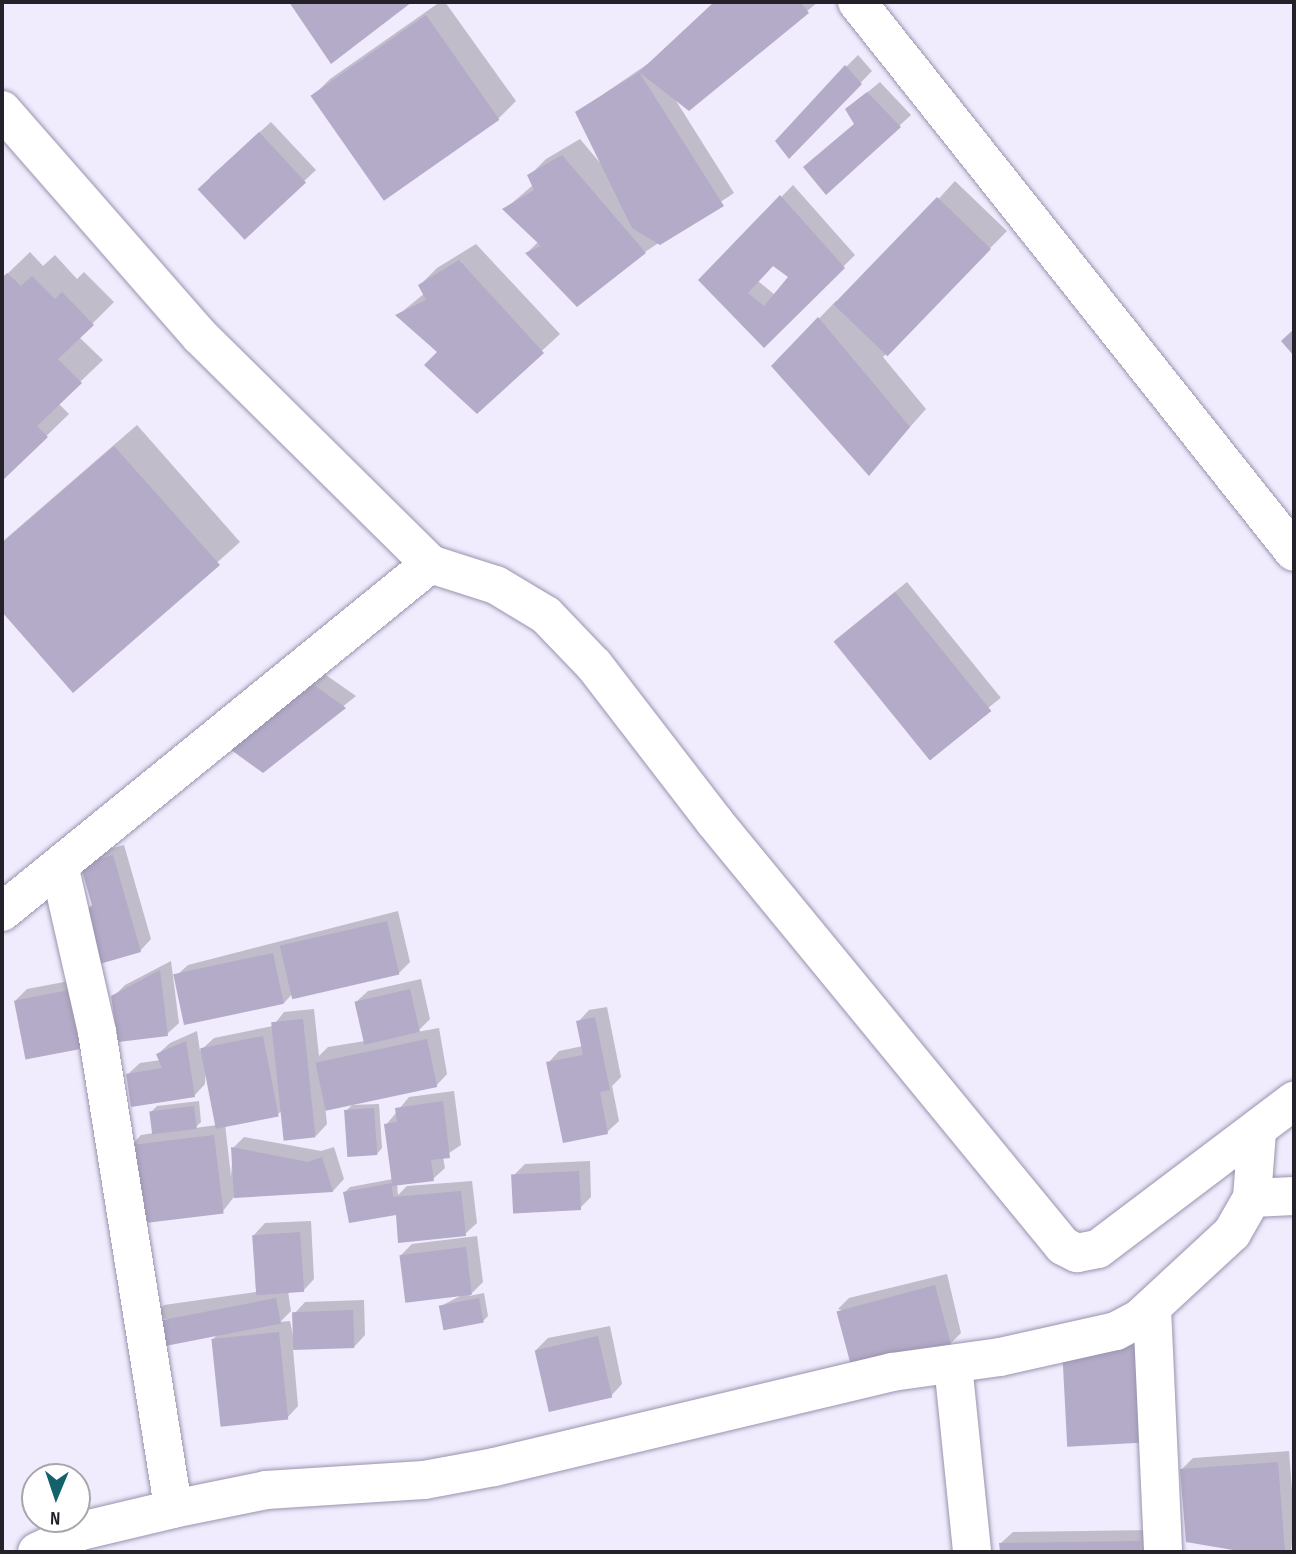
<!DOCTYPE html>
<style>
body{margin:0}
#map{position:relative;width:1296px;height:1554px;overflow:hidden;background:#f0ebfd;font-family:"Sofia Sans Condensed",sans-serif}
div>[style]{position:absolute}
.shadow>*{inset:0;background:#0003;transform-origin:0 0}
.building>*{inset:0;background:#b3abc7;transform-origin:0 0}
.roads{filter:drop-shadow(0 0 2px #9a93ae) drop-shadow(0 0 2px #9a93ae)}
.street>*{height:38px;margin:-19px;padding:0 19px;transform-origin:19px;border-radius:19px;background:#fff}
span{translate:-50% -50%;white-space:nowrap;text-align:center;line-height:1.15;-webkit-text-stroke:5px #fff;paint-order:stroke}
.frame{position:absolute;inset:0;border:4px solid #24212b;pointer-events:none}
.north{position:absolute;left:21px;top:1463px;width:70px;height:70px;box-sizing:border-box;background:#fff;border:2px solid #a7a6aa;border-radius:50%;rotate:182deg;font-size:19px;font-weight:700;line-height:28px;text-align:center;color:#24212b}
.north::after{content:'';display:block;margin:auto;width:24px;height:32px;background:#12616b;clip-path:polygon(50% 0,100% 100%,50% 72%,0 100%)}
</style>
<div id="map">
<div class="shadow">
<i style="clip-path:polygon(291px 2px,409px 2px,331px 61px)"></i>
<i style="clip-path:polygon(440px 2px,445px 2px,516px 101px,499px 118px,313px 96px,330px 79px)"></i>
<i style="clip-path:polygon(715px 2px,818px 2px,689px 109px,673px 96px,734px 193px,645px 252px,527px 253px,539px 241px,505px 209px,533px 185px,529px 176px,546px 159px,580px 139px,601px 164px,577px 112px,652px 61px)"></i>
<i style="clip-path:polygon(858px 55px,872px 71px,789px 156px,846px 67px)"></i>
<i style="clip-path:polygon(880px 82px,911px 115px,899px 126px,856px 123px,847px 109px)"></i>
<i style="clip-path:polygon(271px 122px,316px 170px,244px 237px,210px 177px)"></i>
<i style="clip-path:polygon(955px 181px,1007px 231px,883px 357px,926px 409px,869px 473px,773px 366px,836px 301px,840px 306px)"></i>
<i style="clip-path:polygon(evenodd,793px 185px,855px 255px,764px 345px,700px 280px,793px 185px,773px 264px,791px 276px,775px 295px,758px 281px,773px 264px)"></i>
<i style="clip-path:polygon(476px 244px,560px 334px,477px 411px,439px 352px,398px 315px,425px 293px,420px 285px,437px 268px)"></i>
<i style="clip-path:polygon(30px 252px,43px 266px,55px 255px,77px 279px,84px 272px,114px 302px,79px 337px,103px 360px,58px 403px,69px 414px,2px 479px,2px 279px)"></i>
<i style="clip-path:polygon(137px 425px,240px 542px,73px 691px,2px 610px,2px 542px)"></i>
<i style="left:907px;top:582px;width:149px;height:93px;rotate:51deg"></i>
<i style="clip-path:polygon(323px 673px,356px 696px,263px 771px,241px 736px)"></i>
<i style="clip-path:polygon(124px 845px,151px 939px,140px 951px,94px 853px)"></i>
<i style="clip-path:polygon(398px 911px,410px 962px,398px 974px,293px 993px,284px 1003px,176px 976px,188px 965px)"></i>
<i style="clip-path:polygon(171px 961px,179px 1023px,167px 1034px,113px 997px,125px 985px)"></i>
<i style="clip-path:polygon(80px 979px,90px 1036px,79px 1047px,16px 1000px,27px 989px)"></i>
<i style="clip-path:polygon(421px 979px,430px 1019px,417px 1032px,439px 1028px,447px 1074px,436px 1086px,325px 1105px,327px 1124px,316px 1136px,283px 1110px,278px 1114px,225px 1124px,231px 1177px,233px 1148px,244px 1137px,321px 1151px,334px 1147px,344px 1179px,333px 1191px,234px 1197px,223px 1211px,130px 1147px,141px 1135px,154px 1133px,151px 1112px,157px 1106px,199px 1101px,201px 1122px,195px 1128px,217px 1125px,206px 1067px,205px 1084px,194px 1096px,128px 1074px,140px 1063px,161px 1060px,158px 1054px,170px 1043px,197px 1031px,200px 1051px,214px 1038px,273px 1026px,284px 1012px,314px 1009px,319px 1056px,328px 1047px,365px 1041px,356px 1002px,368px 991px)"></i>
<i style="clip-path:polygon(607px 1007px,621px 1077px,612px 1086px,619px 1121px,607px 1132px,548px 1063px,559px 1051px,583px 1046px,578px 1022px,589px 1010px)"></i>
<i style="clip-path:polygon(454px 1091px,461px 1145px,443px 1157px,445px 1168px,433px 1179px,397px 1184px,398px 1195px,407px 1186px,472px 1181px,477px 1223px,465px 1234px,345px 1192px,350px 1187px,393px 1179px,386px 1125px,409px 1097px)"></i>
<i style="clip-path:polygon(379px 1104px,382px 1148px,377px 1154px,346px 1111px,352px 1105px)"></i>
<i style="clip-path:polygon(590px 1161px,591px 1197px,580px 1208px,513px 1176px,525px 1164px)"></i>
<i style="clip-path:polygon(311px 1221px,314px 1279px,303px 1291px,288px 1291px,291px 1311px,280px 1322px,290px 1321px,295px 1345px,294px 1314px,305px 1302px,364px 1300px,365px 1335px,354px 1347px,293px 1349px,298px 1406px,287px 1418px,213px 1339px,221px 1331px,152px 1316px,164px 1305px,256px 1292px,254px 1235px,265px 1223px)"></i>
<i style="clip-path:polygon(477px 1236px,483px 1282px,469px 1296px,484px 1293px,488px 1316px,483px 1321px,441px 1306px,462px 1295px,401px 1255px,412px 1244px)"></i>
<i style="clip-path:polygon(947px 1274px,961px 1333px,950px 1344px,838px 1309px,849px 1298px)"></i>
<i style="clip-path:polygon(610px 1326px,622px 1384px,611px 1396px,536px 1350px,548px 1338px)"></i>
<i style="clip-path:polygon(1289px 1451px,1294px 1517px,1291px 1552px,1255px 1552px,1187px 1540px,1182px 1469px,1193px 1458px)"></i>
<i style="clip-path:polygon(1150px 1530px,1151px 1552px,1001px 1552px,1001px 1543px,1013px 1532px)"></i>
</div>
<div class="building">
<i style="clip-path:polygon(289px 2px,412px 2px,331px 64px)"></i>
<i style="clip-path:polygon(714px 2px,800px 2px,809px 13px,689px 111px,639px 72px)"></i>
<i style="left:426px;top:15px;width:128px;height:141px;rotate:55deg"></i>
<i style="clip-path:polygon(845px 65px,862px 84px,789px 159px,775px 141px)"></i>
<i style="clip-path:polygon(639px 72px,724px 206px,660px 245px,632px 228px,575px 112px)"></i>
<i style="clip-path:polygon(867px 92px,901px 127px,826px 195px,803px 167px,854px 124px,845px 109px)"></i>
<i style="left:259px;top:132px;width:69px;height:84px;rotate:47deg"></i>
<i style="clip-path:polygon(562px 155px,646px 253px,577px 307px,525px 253px,541px 246px,502px 209px,534px 190px,527px 175px)"></i>
<i style="clip-path:polygon(evenodd,780px 195px,845px 268px,764px 348px,698px 280px,780px 195px,773px 266px,788px 277px,764px 306px,748px 293px,773px 266px)"></i>
<i style="left:937px;top:197px;width:75px;height:149px;rotate:44deg"></i>
<i style="clip-path:polygon(459px 260px,544px 353px,477px 414px,424px 365px,437px 352px,395px 315px,426px 300px,418px 285px)"></i>
<i style="clip-path:polygon(7px 273px,21px 286px,32px 276px,55px 299px,62px 292px,94px 325px,58px 359px,82px 383px,37px 426px,48px 437px,2px 481px,2px 278px)"></i>
<i style="clip-path:polygon(818px 317px,910px 427px,869px 476px,771px 366px)"></i>
<i style="clip-path:polygon(1294px 329px,1294px 356px,1281px 341px)"></i>
<i style="clip-path:polygon(114px 446px,220px 565px,73px 693px,2px 612px,2px 543px)"></i>
<i style="left:895px;top:592px;width:153px;height:79px;rotate:51deg"></i>
<i style="clip-path:polygon(311px 683px,346px 708px,263px 773px,227px 747px)"></i>
<i style="clip-path:polygon(113px 855px,141px 952px,96px 965px,82px 915px,92px 905px,80px 864px)"></i>
<i style="left:387px;top:921px;width:55px;height:110px;rotate:77deg"></i>
<i style="left:273px;top:953px;width:52px;height:102px;rotate:78deg"></i>
<i style="clip-path:polygon(160px 970px,168px 1036px,118px 1042px,111px 996px)"></i>
<i style="left:410px;top:989px;width:44px;height:57px;rotate:77deg"></i>
<i style="left:69px;top:990px;width:60px;height:56px;rotate:79deg"></i>
<i style="clip-path:polygon(595px 1017px,610px 1090px,600px 1092px,608px 1134px,563px 1143px,546px 1062px,583px 1055px,576px 1021px)"></i>
<i style="left:303px;top:1019px;width:119px;height:32px;rotate:84deg"></i>
<i style="left:263px;top:1036px;width:82px;height:64px;rotate:79deg"></i>
<i style="left:427px;top:1039px;width:49px;height:114px;rotate:78deg"></i>
<i style="clip-path:polygon(186px 1041px,195px 1097px,131px 1107px,126px 1074px,162px 1068px,156px 1054px)"></i>
<i style="clip-path:polygon(443px 1101px,450px 1158px,431px 1160px,434px 1181px,392px 1186px,393px 1197px,461px 1191px,466px 1236px,398px 1243px,396px 1215px,349px 1223px,343px 1192px,392px 1183px,384px 1124px,397px 1122px,395px 1108px)"></i>
<i style="left:194px;top:1106px;width:23px;height:45px;rotate:83deg"></i>
<i style="left:374px;top:1108px;width:47px;height:30px;rotate:86deg"></i>
<i style="left:214px;top:1135px;width:79px;height:87px;rotate:83deg"></i>
<i style="clip-path:polygon(231px 1147px,308px 1162px,322px 1157px,333px 1192px,234px 1198px)"></i>
<i style="left:579px;top:1171px;width:39px;height:68px;rotate:87deg"></i>
<i style="left:300px;top:1232px;width:60px;height:48px;rotate:86deg"></i>
<i style="left:466px;top:1247px;width:48px;height:67px;rotate:83deg"></i>
<i style="left:935px;top:1285px;width:63px;height:102px;rotate:75deg"></i>
<i style="left:276px;top:1298px;width:26px;height:127px;rotate:79deg"></i>
<i style="left:479px;top:1298px;width:25px;height:41px;rotate:79deg"></i>
<i style="left:353px;top:1310px;width:38px;height:61px;rotate:88deg"></i>
<i style="left:279px;top:1332px;width:88px;height:68px;rotate:84deg"></i>
<i style="left:598px;top:1336px;width:63px;height:65px;rotate:77deg"></i>
<i style="left:1135px;top:1345px;width:98px;height:73px;rotate:87deg"></i>
<i style="clip-path:polygon(1278px 1462px,1285px 1552px,1245px 1552px,1186px 1542px,1180px 1469px)"></i>
<i style="clip-path:polygon(1140px 1541px,1140px 1552px,1000px 1552px,999px 1543px)"></i>
</div>
<div class="roads">
<div class="street">
<i style="left:857px;top:2px;width:702px;rotate:51.53deg"></i>
<i style="left:2px;top:110px;width:300px;rotate:48.8deg"></i>
<i style="left:200px;top:336px;width:324px;rotate:44.7deg"></i>
<i style="left:430px;top:564px;width:69px;rotate:17.7deg"></i>
<i style="left:496px;top:585px;width:58px;rotate:31deg"></i>
<i style="left:546px;top:615px;width:69px;rotate:46.2deg"></i>
<i style="left:594px;top:665px;width:197px;rotate:52.4deg"></i>
<i style="left:714px;top:821px;width:550px;rotate:50.61deg"></i>
<i style="left:1063px;top:1246px;width:16px;rotate:27deg"></i>
<i style="left:1077px;top:1253px;width:21px;rotate:-11deg"></i>
<i style="left:1098px;top:1249px;width:246px;rotate:-37.1deg"></i>
<i style="left:60px;top:869px;width:167px;rotate:77.2deg"></i>
<i style="left:97px;top:1032px;width:483px;rotate:80.9deg"></i>
<i style="left:2px;top:912px;width:552px;rotate:-39.11deg"></i>
<i style="left:1252px;top:1198px;width:42px;rotate:-2.7deg"></i>
<i style="left:1152px;top:1308px;width:244px;rotate:87.4deg"></i>
<i style="left:953px;top:1364px;width:189px;rotate:84.2deg"></i>
<i style="left:37px;top:1552px;width:49px;rotate:-25.5deg"></i>
<i style="left:81px;top:1531px;width:95px;rotate:-13.4deg"></i>
<i style="left:173px;top:1509px;width:95px;rotate:-11.5deg"></i>
<i style="left:266px;top:1490px;width:158px;rotate:-3.6deg"></i>
<i style="left:424px;top:1480px;width:71px;rotate:-10.5deg"></i>
<i style="left:494px;top:1467px;width:409px;rotate:-13.4deg"></i>
<i style="left:892px;top:1372px;width:109px;rotate:-7.9deg"></i>
<i style="left:1000px;top:1357px;width:119px;rotate:-12.6deg"></i>
<i style="left:1116px;top:1331px;width:26px;rotate:-28deg"></i>
<i style="left:1139px;top:1319px;width:127px;rotate:-42.8deg"></i>
<i style="left:1232px;top:1233px;width:40px;rotate:-60.3deg"></i>
<i style="left:1252px;top:1198px;width:66px;rotate:-85.7deg"></i>
</div>
</div>
<div class="frame"></div>
<div class="north">N</div>
</div>
